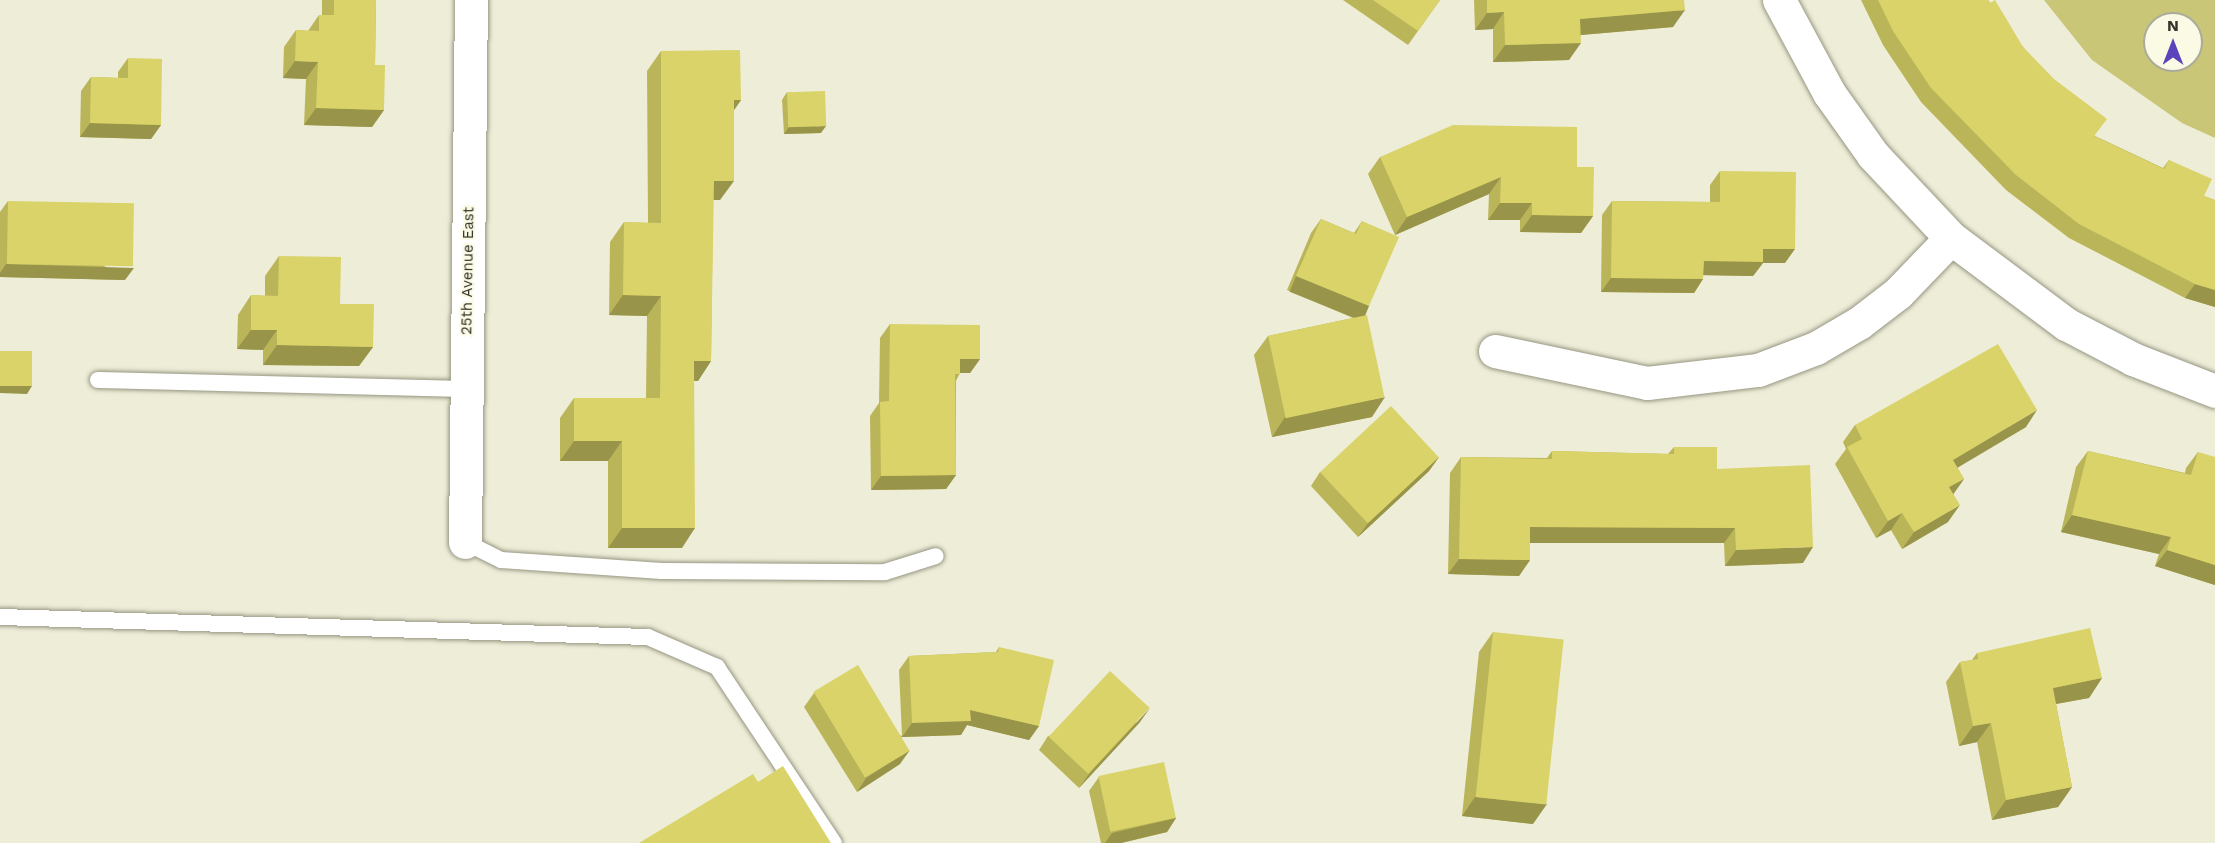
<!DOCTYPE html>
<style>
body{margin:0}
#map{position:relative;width:2215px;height:843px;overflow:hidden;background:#ededd8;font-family:"Work Sans",sans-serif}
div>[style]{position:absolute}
.green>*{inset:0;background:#cac677}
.roads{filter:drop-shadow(0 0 2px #969682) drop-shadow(0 0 2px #969682)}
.lane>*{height:16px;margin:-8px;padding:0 8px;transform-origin:8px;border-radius:8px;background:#fff}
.street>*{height:33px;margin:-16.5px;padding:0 16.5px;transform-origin:16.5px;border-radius:16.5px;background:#fff}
.wall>*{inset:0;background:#bbb55a}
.shaded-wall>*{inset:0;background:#98944a;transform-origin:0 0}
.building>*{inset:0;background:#d9d369;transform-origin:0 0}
span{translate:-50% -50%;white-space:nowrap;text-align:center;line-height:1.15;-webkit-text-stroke:4.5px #fafae5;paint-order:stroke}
.street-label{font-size:15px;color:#34342c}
.north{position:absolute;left:2143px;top:12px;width:60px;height:60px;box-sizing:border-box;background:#fafae5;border:2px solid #abab9b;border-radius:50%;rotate:0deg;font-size:16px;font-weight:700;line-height:24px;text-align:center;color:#34342c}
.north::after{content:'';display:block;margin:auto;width:21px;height:27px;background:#5a43bb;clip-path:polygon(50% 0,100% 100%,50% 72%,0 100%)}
</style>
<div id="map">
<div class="green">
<i style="clip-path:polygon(evenodd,2044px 0,2215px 0,2215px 138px,2182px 123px,2092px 60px,2044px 0,2155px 24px,2191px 24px,2191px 60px,2155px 60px,2155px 24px)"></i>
</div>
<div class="roads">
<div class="lane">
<i style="left:98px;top:380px;width:369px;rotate:1.4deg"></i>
<i style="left:465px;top:542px;width:40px;rotate:26.6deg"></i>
<i style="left:501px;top:560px;width:161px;rotate:3.9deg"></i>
<i style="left:662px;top:571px;width:223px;rotate:0.3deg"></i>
<i style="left:885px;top:572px;width:53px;rotate:-17.4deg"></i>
<i style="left:0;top:617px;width:648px;rotate:1.77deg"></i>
<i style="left:648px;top:637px;width:75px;rotate:23.5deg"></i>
<i style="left:717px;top:667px;width:211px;rotate:56.4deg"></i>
</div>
<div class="street">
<i style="left:1779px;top:0;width:106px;rotate:61.7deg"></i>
<i style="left:1829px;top:93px;width:76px;rotate:54.6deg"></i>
<i style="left:1873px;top:155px;width:114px;rotate:46.8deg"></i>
<i style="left:1951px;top:238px;width:144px;rotate:36.8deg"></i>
<i style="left:2066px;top:324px;width:76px;rotate:27.6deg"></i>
<i style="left:2133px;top:359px;width:88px;rotate:21.3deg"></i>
<i style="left:1495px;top:351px;width:155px;rotate:11.9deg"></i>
<i style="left:1647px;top:383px;width:112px;rotate:-6.7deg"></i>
<i style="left:1758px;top:370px;width:62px;rotate:-20.8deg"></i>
<i style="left:1816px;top:348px;width:50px;rotate:-30.2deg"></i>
<i style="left:1859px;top:323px;width:49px;rotate:-37.6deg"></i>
<i style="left:1898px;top:293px;width:76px;rotate:-46.1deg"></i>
<i style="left:465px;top:542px;width:542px;rotate:-89.37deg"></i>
</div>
</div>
<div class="wall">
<i style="clip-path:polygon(322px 0,376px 0,375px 65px,384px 110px,372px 127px,304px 125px,306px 79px,283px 78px,284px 47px,296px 30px,308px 31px,319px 15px,322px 15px)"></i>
<i style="clip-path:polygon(1343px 0,1440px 0,1408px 45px)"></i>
<i style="clip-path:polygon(1474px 0,1684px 0,1673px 27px,1581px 35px,1569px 60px,1493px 62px,1493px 29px,1475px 30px)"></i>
<i style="clip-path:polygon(1861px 0,1988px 0,2023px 47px,2095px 136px,2163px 168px,2169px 160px,2204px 196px,2215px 200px,2215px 307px,2185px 298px,2069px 238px,2006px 190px,1921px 102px,1883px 45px)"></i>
<i style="clip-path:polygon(661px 51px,741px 100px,734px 110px,720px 200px,713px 200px,711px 361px,698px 381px,694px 381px,682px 548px,608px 548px,608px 461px,560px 461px,560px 418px,574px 398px,646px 398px,647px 316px,609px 315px,610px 242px,624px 222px,648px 223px,647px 71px)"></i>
<i style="clip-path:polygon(128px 58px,161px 125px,151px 139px,80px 137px,81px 91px,91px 77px,118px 78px,118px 72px)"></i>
<i style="clip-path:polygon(787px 92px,821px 133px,784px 134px,782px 100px)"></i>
<i style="clip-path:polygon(1380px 157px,1577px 167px,1593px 216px,1581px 233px,1520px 232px,1520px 220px,1488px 220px,1489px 194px,1395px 235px,1368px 174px)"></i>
<i style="clip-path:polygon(1720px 171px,1785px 263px,1763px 263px,1753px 276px,1703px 275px,1703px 279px,1694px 293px,1601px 292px,1602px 215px,1612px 201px,1710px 202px,1710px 185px)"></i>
<i style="clip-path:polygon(8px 201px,125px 280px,0 277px,0 212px)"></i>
<i style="clip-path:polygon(1321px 219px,1354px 233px,1362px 221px,1363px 316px,1372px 417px,1272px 437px,1254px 355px,1268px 336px,1353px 318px,1287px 290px,1311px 233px)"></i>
<i style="clip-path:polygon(279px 256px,340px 304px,373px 347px,359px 366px,263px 365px,263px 350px,237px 349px,238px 315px,251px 295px,265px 296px,265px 276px)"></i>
<i style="clip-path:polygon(890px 324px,980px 359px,970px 373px,960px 373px,956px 381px,956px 475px,946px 489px,871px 490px,870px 416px,879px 403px,880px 338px)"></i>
<i style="clip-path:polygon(1855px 425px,2026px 427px,1957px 467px,1964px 479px,1953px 494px,1948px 522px,1902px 549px,1891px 530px,1876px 538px,1835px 464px,1846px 449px,1843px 442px)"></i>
<i style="clip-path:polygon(1674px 447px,1717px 469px,1803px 563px,1725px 566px,1724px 543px,1530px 543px,1530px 560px,1519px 576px,1448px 574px,1450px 473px,1461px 457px,1547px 458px,1552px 451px,1668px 454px)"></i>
<i style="clip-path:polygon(2088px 451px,2185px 473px,2186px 468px,2198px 452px,2215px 585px,2155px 566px,2159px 554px,2061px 532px,2076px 467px)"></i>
<i style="clip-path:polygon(1439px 457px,1429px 471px,1358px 537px,1311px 486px,1320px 472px)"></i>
<i style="clip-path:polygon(1493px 632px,1533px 824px,1462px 816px,1479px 652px)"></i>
<i style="clip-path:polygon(999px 647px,1039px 726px,1029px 740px,967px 725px,961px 735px,902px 737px,900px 764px,857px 792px,804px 707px,814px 693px,902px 736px,899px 670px,909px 656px,996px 652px)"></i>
<i style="clip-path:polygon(1977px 653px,2102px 678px,2089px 698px,2056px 704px,2072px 787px,2058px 807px,1992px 820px,1977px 742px,1959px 746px,1946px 682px,1960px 662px,1972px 660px)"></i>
<i style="clip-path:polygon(1140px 722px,1079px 788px,1039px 750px,1048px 736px)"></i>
<i style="clip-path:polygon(1099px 777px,1176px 818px,1167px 832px,1121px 843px,1101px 843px,1089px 791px)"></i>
</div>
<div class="shaded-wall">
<i style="clip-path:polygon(1685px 10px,1673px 27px,1569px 36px,1580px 19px)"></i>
<i style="clip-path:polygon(1504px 12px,1493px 29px,1475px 30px,1487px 13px)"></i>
<i style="clip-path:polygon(1581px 43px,1569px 60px,1493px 62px,1505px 45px)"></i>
<i style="clip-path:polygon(295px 61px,318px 62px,306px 79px,283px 78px)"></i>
<i style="clip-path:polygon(734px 100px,741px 100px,727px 120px)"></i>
<i style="clip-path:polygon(316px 108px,384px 110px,372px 127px,304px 125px)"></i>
<i style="clip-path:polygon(90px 123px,161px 125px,151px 139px,80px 137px)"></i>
<i style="clip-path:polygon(826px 126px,821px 133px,784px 134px,789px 127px)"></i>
<i style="clip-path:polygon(1501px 177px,1489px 194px,1395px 235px,1407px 217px)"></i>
<i style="clip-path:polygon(714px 181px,734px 181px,720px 200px,700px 200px)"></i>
<i style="clip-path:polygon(1500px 203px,1532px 203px,1520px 220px,1488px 220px)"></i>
<i style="clip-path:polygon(1532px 215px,1593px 216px,1581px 233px,1520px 232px)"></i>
<i style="clip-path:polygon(1763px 249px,1795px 249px,1785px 263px,1763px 263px,1753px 276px,1694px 275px,1704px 261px)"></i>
<i style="clip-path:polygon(6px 264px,134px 268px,125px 280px,0 277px,0 273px)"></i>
<i style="left:1296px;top:276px;width:79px;height:17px;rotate:22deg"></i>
<i style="clip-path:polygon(1611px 278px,1703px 279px,1694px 293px,1601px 292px)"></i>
<i style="clip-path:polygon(2195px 284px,2215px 290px,2215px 307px,2185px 298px)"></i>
<i style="clip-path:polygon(623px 295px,661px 296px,647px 316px,609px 315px)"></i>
<i style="clip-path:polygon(251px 330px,277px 330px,263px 350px,237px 349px)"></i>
<i style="clip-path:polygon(277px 345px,373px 347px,359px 366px,263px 365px)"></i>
<i style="clip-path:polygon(960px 359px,980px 359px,970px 373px,950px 373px)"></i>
<i style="clip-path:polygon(694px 361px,711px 361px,698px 381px,680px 380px)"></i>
<i style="clip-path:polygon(0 386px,32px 386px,27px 394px,0 393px)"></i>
<i style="clip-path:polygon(1385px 397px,1372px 417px,1272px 437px,1285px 417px)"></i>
<i style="clip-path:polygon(2037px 410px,2026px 427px,1942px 477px,1953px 460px)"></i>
<i style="clip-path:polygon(574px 441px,622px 441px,608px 461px,560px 461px)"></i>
<i style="clip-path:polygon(1439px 457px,1429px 471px,1358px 537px,1368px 523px)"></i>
<i style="clip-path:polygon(956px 475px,946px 489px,871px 490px,881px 476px)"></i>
<i style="clip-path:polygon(1964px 479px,1952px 496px,1949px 487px)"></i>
<i style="clip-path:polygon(1960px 505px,1948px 522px,1902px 549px,1914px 532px)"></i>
<i style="clip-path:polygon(1902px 513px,1891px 530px,1876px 538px,1888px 521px)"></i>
<i style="clip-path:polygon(2072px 515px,2171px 537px,2159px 554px,2061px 532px)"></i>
<i style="clip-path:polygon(1530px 527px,1735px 528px,1724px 543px,1519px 543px)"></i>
<i style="clip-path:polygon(622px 528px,695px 528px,682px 548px,608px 548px)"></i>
<i style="clip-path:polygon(1813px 547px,1803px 563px,1725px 566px,1736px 550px)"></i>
<i style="clip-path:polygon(2167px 550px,2215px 565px,2215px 585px,2155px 566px)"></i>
<i style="clip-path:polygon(1459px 559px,1530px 560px,1519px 576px,1448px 574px)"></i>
<i style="clip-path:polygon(2102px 678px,2089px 698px,2039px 707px,2053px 688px)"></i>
<i style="clip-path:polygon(1150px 708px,1140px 722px,1079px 788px,1089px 774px)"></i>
<i style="clip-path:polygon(970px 710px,1039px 726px,1029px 740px,967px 725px,961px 735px,902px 737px,912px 723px)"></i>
<i style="clip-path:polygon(1991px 723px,1977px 742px,1959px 746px,1973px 726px)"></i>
<i style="clip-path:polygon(910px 750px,900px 764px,857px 792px,866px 778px)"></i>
<i style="clip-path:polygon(2072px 787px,2058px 807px,1992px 820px,2006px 800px)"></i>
<i style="clip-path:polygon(1475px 797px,1547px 804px,1533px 824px,1462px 816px)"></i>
<i style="clip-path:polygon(1176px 818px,1167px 832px,1121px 843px,1105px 843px,1112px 833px)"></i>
</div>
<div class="building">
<i style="clip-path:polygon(334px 0,376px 0,375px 65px,385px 65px,384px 110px,316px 108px,318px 62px,295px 61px,296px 30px,319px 31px,319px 15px,334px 15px)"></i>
<i style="clip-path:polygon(1373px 0,1440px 0,1418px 31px)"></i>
<i style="clip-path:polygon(1487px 0,1684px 0,1685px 10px,1580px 19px,1581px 43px,1505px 45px,1504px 12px,1487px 13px)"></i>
<i style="clip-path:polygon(1878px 0,1988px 0,1990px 3px,1995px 0,2023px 47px,2054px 79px,2107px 119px,2094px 136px,2164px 169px,2169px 160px,2212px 179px,2204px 196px,2215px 200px,2215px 290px,2195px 284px,2079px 224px,2016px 175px,1931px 88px,1893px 31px)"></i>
<i style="clip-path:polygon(740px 50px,741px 100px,734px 100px,734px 181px,714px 181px,711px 361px,694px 361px,695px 528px,622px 528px,622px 441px,574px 441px,574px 398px,660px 398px,661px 296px,623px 295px,624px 222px,661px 223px,661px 51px)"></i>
<i style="clip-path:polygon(128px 58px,162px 59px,161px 125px,90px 123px,91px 77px,128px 78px)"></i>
<i style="left:825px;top:91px;width:35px;height:38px;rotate:88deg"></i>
<i style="clip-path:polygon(1453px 125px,1577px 127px,1577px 167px,1594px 167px,1593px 216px,1532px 215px,1532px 203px,1500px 203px,1501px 177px,1407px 217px,1380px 157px)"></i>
<i style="clip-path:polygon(1720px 171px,1796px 172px,1795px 249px,1763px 249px,1763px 262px,1704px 261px,1703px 279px,1611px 278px,1612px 201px,1720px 202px)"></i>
<i style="left:8px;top:201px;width:126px;height:63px;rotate:1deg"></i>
<i style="clip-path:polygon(1321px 219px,1356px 234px,1362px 221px,1399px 237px,1369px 306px,1296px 276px)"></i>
<i style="clip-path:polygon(279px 256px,341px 257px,340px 304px,374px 304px,373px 347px,277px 345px,277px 330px,251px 330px,251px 295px,278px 296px)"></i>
<i style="left:1367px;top:315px;width:84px;height:101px;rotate:78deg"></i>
<i style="clip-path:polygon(890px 324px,980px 325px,980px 359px,960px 359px,960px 374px,955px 374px,956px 475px,881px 476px,880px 402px,889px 401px)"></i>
<i style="clip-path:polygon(1998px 344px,2037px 410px,1953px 460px,1964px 479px,1949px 487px,1960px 505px,1914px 532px,1902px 513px,1888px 521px,1847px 447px,1862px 439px,1855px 425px)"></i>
<i style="left:0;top:351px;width:32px;height:35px"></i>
<i style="left:1391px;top:406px;width:70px;height:97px;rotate:47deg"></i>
<i style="clip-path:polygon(1674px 447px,1717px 447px,1717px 469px,1810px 465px,1813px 547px,1736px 550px,1735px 528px,1530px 527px,1530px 560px,1459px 559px,1461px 457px,1552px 459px,1552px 451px,1674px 454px)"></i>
<i style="clip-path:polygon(2088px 451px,2191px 475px,2198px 452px,2215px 457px,2215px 565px,2167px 550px,2171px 537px,2072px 515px)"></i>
<i style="clip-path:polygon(2090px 628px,2102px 678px,2053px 688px,2072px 787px,2006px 800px,1991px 723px,1973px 726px,1960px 662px,1978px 659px,1977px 653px)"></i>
<i style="left:1493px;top:632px;width:71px;height:166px;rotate:6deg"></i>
<i style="clip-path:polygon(999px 647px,1054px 660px,1039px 726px,970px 710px,971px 721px,912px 723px,909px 656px,998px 652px)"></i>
<i style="left:858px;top:665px;width:100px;height:52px;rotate:59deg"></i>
<i style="left:1110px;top:671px;width:54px;height:90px;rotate:43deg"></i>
<i style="left:1164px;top:762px;width:57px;height:67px;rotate:78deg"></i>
<i style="clip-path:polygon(783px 766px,831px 843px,639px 843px,753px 774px,758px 782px)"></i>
</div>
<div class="street-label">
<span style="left:468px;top:271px;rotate:-89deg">25th Avenue East</span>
</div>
<div class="north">N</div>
</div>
